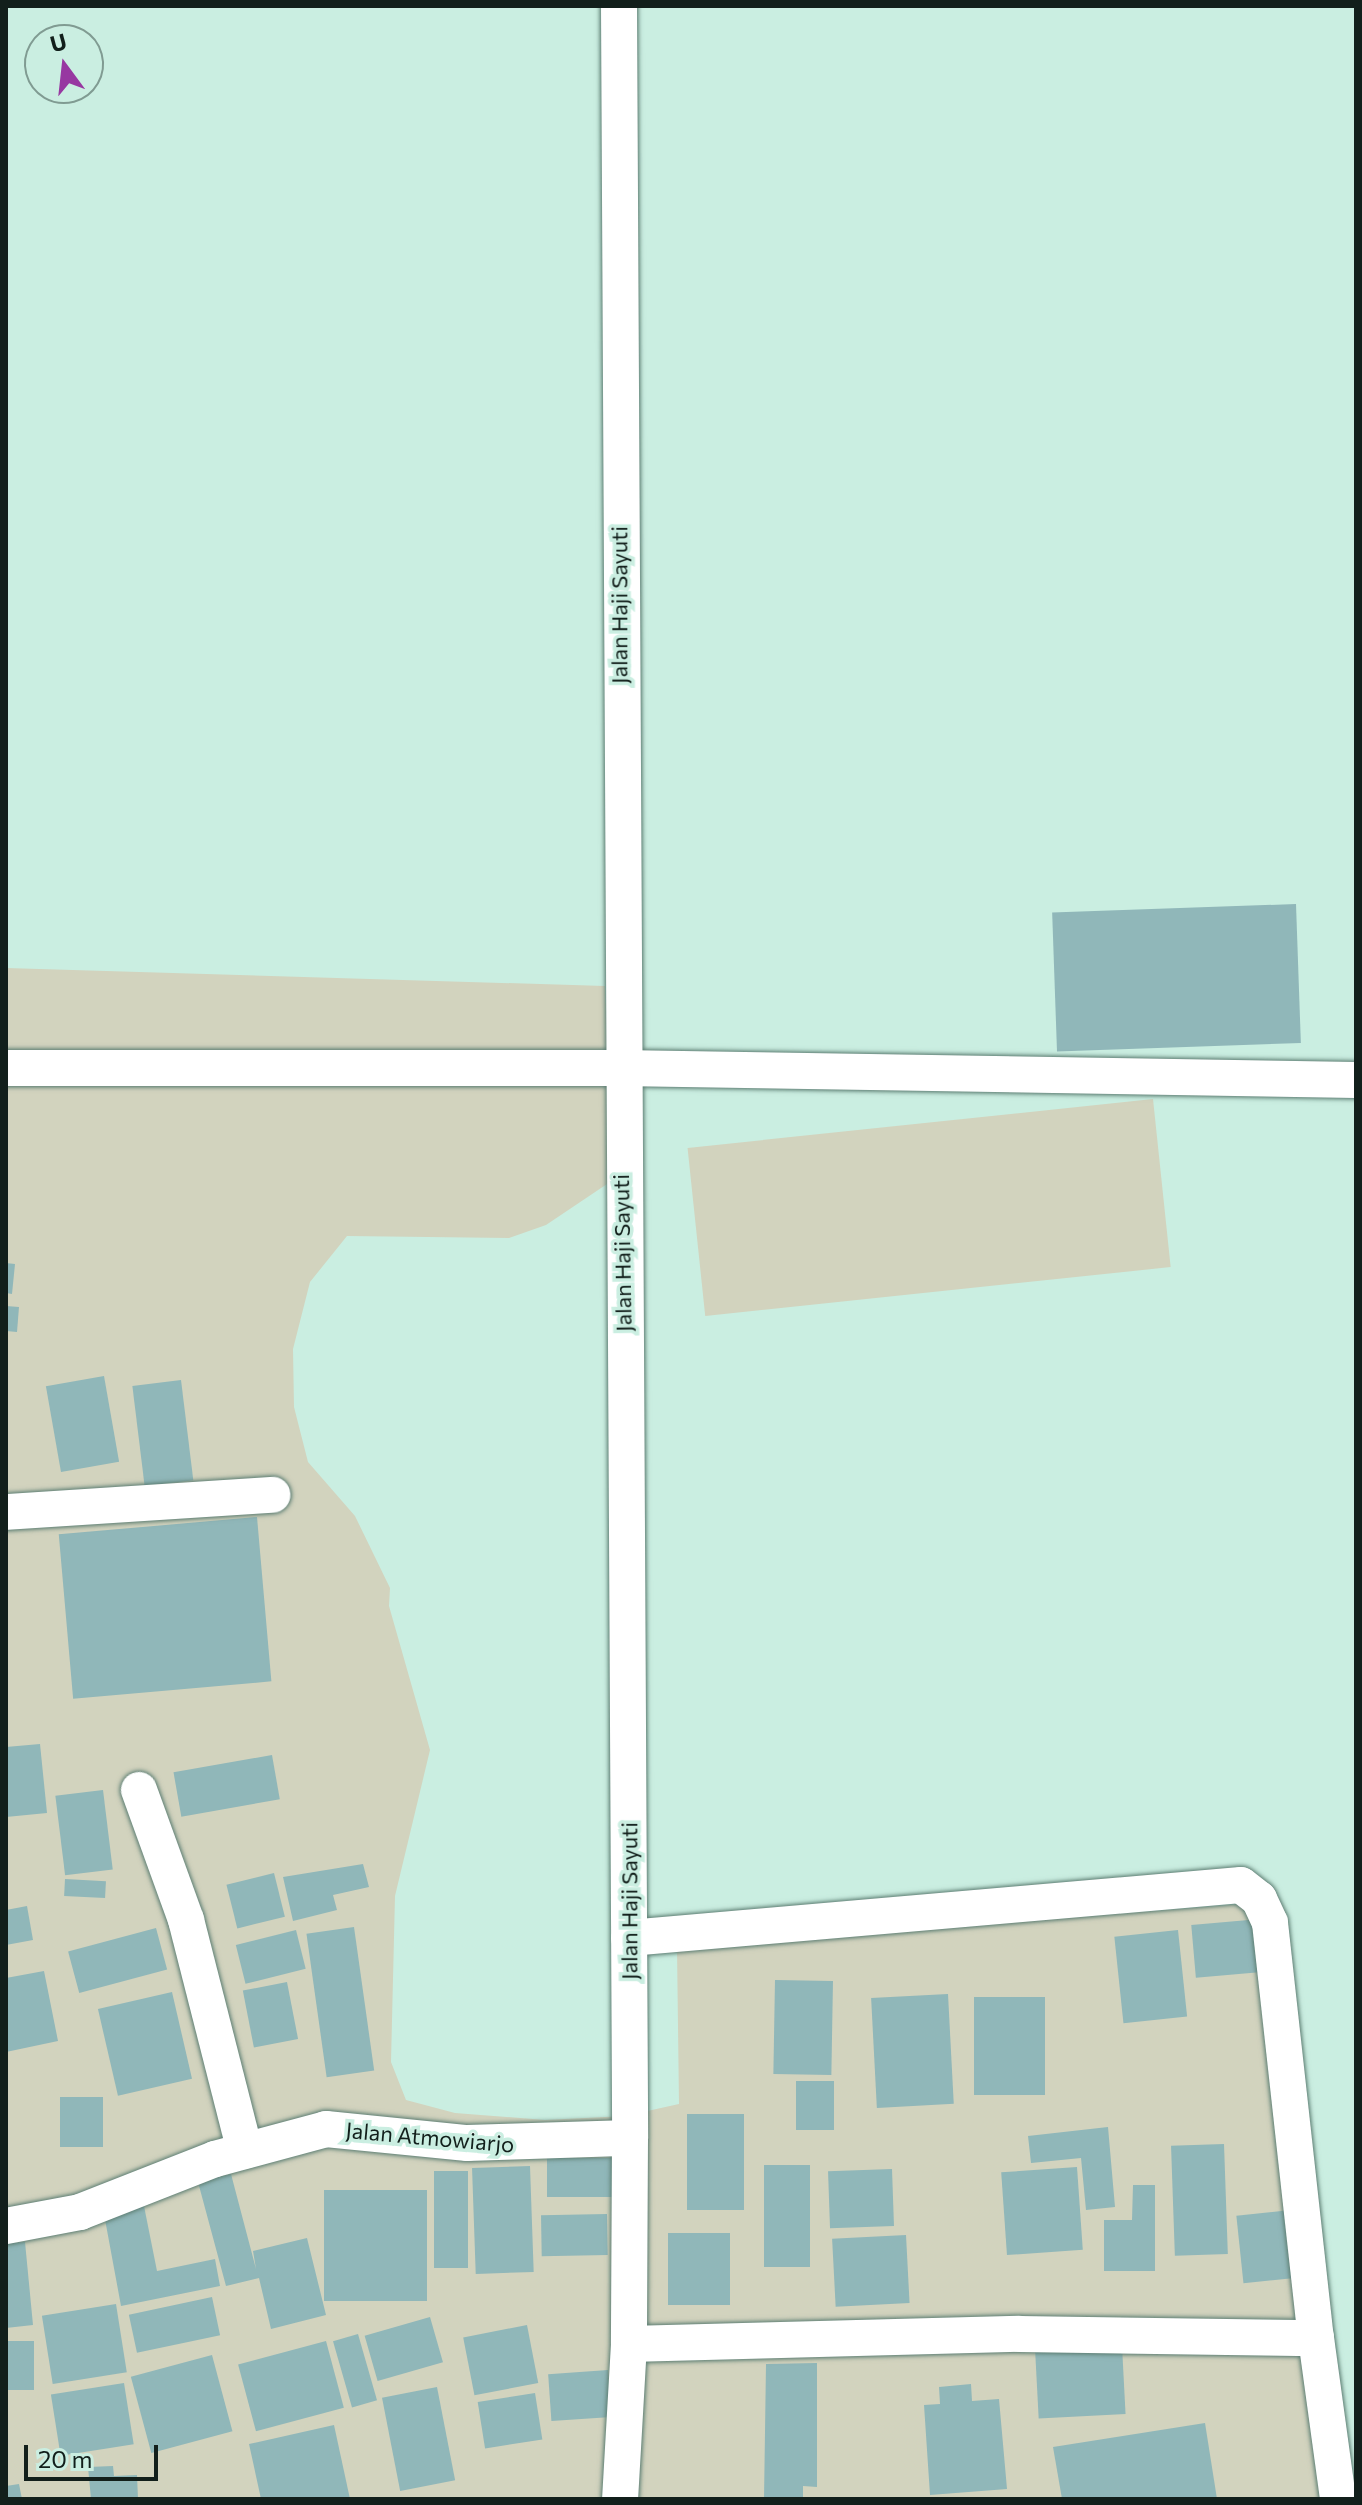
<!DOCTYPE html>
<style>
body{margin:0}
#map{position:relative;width:1362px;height:2505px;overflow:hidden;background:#caeee1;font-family:Commissioner,sans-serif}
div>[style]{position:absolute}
.green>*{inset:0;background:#d2d3be;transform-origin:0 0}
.building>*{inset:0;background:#90b7b9;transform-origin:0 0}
.roads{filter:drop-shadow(0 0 2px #5d7e73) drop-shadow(0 0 2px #5d7e73)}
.street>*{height:36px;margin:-18px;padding:0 18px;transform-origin:18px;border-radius:18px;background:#fff}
span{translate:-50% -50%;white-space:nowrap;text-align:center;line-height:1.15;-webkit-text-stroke:7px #caeee1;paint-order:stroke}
.street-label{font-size:22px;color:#121f1b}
.frame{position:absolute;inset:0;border:8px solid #121f1b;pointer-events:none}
.north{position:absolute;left:24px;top:24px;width:80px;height:80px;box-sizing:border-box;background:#caeee1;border:2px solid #809b92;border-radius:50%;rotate:345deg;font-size:22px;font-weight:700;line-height:32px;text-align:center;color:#121f1b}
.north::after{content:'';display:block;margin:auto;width:28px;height:36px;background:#9738a1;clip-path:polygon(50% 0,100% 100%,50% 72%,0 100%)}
.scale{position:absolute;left:24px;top:2445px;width:134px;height:36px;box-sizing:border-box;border:4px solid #121f1b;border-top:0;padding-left:10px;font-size:24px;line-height:28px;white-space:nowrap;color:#121f1b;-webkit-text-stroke:6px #caeee1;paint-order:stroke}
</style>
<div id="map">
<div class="green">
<i style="clip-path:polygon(6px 968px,605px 986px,613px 1180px,546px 1225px,509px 1238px,347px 1236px,310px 1282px,293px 1349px,294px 1407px,308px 1462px,355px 1516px,390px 1588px,389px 1606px,430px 1750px,395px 1896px,391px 2062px,406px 2100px,455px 2113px,545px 2120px,625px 2116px,679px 2104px,677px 1949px,1268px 1902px,1352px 2499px,6px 2499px)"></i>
<i style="left:1153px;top:1099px;width:169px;height:468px;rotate:84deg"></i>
</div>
<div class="building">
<i style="left:1296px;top:904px;width:139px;height:244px;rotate:88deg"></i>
<i style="clip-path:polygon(6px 1263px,15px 1264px,12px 1294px,6px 1293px)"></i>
<i style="clip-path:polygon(6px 1306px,19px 1307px,17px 1332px,6px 1331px)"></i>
<i style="left:104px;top:1376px;width:87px;height:59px;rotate:80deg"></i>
<i style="left:181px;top:1380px;width:101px;height:49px;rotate:83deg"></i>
<i style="left:257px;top:1517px;width:165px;height:199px;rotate:85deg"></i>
<i style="clip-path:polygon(40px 1744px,47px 1813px,6px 1817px,6px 1747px)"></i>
<i style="left:272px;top:1755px;width:45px;height:100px;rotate:80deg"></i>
<i style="left:103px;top:1790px;width:80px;height:48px;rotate:83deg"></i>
<i style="clip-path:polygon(363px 1864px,369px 1887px,333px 1895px,337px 1910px,293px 1921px,283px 1877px)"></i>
<i style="left:274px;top:1873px;width:45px;height:49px;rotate:76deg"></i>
<i style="left:65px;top:1879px;width:41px;height:17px;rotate:3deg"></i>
<i style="clip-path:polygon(27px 1906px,33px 1940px,6px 1945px,6px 1910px)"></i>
<i style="left:1260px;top:1919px;width:53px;height:69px;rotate:85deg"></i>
<i style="left:354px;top:1927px;width:145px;height:48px;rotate:82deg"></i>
<i style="left:156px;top:1928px;width:43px;height:91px;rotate:75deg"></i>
<i style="left:296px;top:1930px;width:40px;height:62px;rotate:76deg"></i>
<i style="left:1178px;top:1930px;width:87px;height:64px;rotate:84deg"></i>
<i style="clip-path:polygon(44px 1971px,58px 2041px,6px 2052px,6px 1978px)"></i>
<i style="left:775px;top:1980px;width:58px;height:94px;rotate:1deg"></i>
<i style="left:287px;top:1982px;width:58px;height:45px;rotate:79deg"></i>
<i style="left:172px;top:1992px;width:89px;height:76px;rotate:77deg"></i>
<i style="left:948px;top:1994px;width:110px;height:77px;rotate:87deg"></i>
<i style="left:974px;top:1997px;width:71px;height:98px"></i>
<i style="left:834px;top:2081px;width:49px;height:38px;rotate:90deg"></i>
<i style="left:60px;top:2097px;width:43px;height:50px"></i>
<i style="left:687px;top:2114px;width:57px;height:96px"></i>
<i style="clip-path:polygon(1108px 2127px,1115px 2207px,1086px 2210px,1081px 2158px,1031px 2163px,1028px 2136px)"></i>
<i style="left:1224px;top:2144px;width:110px;height:53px;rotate:88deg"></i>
<i style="left:547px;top:2158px;width:74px;height:39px"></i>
<i style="left:764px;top:2165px;width:46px;height:102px"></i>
<i style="left:530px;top:2166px;width:106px;height:58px;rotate:88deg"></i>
<i style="left:1077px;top:2167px;width:83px;height:76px;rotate:86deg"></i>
<i style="left:892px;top:2169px;width:57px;height:64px;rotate:88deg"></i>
<i style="left:434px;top:2171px;width:34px;height:97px"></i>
<i style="clip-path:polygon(231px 2174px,256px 2269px,253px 2251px,307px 2238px,326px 2315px,271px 2329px,259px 2278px,226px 2286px,198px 2182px)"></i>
<i style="clip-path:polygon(1133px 2185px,1155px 2185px,1155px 2271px,1104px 2271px,1104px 2220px,1132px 2220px)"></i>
<i style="left:427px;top:2190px;width:111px;height:103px;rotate:90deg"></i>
<i style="clip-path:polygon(144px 2206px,157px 2271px,215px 2259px,220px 2286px,121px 2306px,104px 2214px)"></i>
<i style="left:1300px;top:2209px;width:68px;height:64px;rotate:84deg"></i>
<i style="left:607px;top:2214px;width:41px;height:66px;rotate:89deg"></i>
<i style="left:668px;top:2233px;width:62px;height:72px"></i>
<i style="left:906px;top:2235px;width:68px;height:74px;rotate:87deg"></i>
<i style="clip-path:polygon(25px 2242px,33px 2325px,6px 2328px,6px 2243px)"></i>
<i style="left:212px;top:2297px;width:39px;height:85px;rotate:78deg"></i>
<i style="left:116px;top:2304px;width:69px;height:75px;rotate:81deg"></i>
<i style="left:430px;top:2317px;width:47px;height:68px;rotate:74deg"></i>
<i style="left:527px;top:2325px;width:59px;height:65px;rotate:79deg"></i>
<i style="left:358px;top:2334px;width:69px;height:26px;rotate:74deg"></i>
<i style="left:6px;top:2341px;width:28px;height:49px"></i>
<i style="left:326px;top:2341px;width:69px;height:91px;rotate:75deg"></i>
<i style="left:1122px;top:2346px;width:68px;height:87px;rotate:87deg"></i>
<i style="left:212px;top:2355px;width:79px;height:84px;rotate:75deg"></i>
<i style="clip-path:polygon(817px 2363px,817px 2487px,803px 2486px,803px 2499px,764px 2499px,766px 2364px)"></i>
<i style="left:608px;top:2370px;width:47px;height:60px;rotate:86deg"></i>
<i style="left:124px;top:2383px;width:62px;height:74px;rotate:81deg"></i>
<i style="clip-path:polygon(971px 2384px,972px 2401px,999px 2399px,1007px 2489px,930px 2495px,924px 2405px,940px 2404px,939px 2387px)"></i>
<i style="left:437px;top:2387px;width:95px;height:56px;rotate:79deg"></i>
<i style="left:535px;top:2393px;width:47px;height:58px;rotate:81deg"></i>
<i style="clip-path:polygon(1205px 2423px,1217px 2499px,1062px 2499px,1053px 2447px)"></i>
<i style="clip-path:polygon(334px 2425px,350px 2499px,261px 2499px,249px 2444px)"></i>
<i style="clip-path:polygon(113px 2466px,114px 2476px,137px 2475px,138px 2499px,91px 2499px,88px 2467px)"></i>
<i style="clip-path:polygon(19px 2484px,22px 2499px,6px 2499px,6px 2486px)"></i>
</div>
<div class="roads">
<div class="street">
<i style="left:619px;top:6px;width:2132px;rotate:89.7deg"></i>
<i style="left:630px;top:2138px;width:206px;rotate:90.3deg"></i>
<i style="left:629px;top:2344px;width:155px;rotate:93.3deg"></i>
<i style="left:6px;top:1068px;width:614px"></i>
<i style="left:620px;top:1068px;width:736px;rotate:0.93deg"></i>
<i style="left:6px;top:1512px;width:267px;rotate:-3.7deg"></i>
<i style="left:139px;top:1790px;width:138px;rotate:70.1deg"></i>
<i style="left:186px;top:1920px;width:238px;rotate:75.7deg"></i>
<i style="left:629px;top:1938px;width:614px;rotate:-4.95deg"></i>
<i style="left:1241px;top:1885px;width:23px;rotate:38deg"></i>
<i style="left:1259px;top:1899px;width:26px;rotate:65deg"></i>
<i style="left:1270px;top:1923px;width:418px;rotate:83.7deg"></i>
<i style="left:6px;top:2226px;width:75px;rotate:-10.7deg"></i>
<i style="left:80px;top:2212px;width:145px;rotate:-21.4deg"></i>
<i style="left:215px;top:2159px;width:115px;rotate:-15.1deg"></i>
<i style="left:326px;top:2129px;width:142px;rotate:5.7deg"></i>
<i style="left:467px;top:2143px;width:163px;rotate:-1.8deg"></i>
<i style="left:629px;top:2344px;width:390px;rotate:-1.5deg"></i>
<i style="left:1019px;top:2334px;width:297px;rotate:0.8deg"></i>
<i style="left:1316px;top:2338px;width:162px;rotate:82.2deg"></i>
</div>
</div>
<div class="street-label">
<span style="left:619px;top:605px;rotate:-90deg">Jalan Haji Sayuti</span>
<span style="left:622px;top:1253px;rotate:-91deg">Jalan Haji Sayuti</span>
<span style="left:629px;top:1901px;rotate:-90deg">Jalan Haji Sayuti</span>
<span style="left:430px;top:2137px;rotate:5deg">Jalan Atmowiarjo</span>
</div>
<div class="frame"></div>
<div class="north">U</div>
<div class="scale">20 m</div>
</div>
